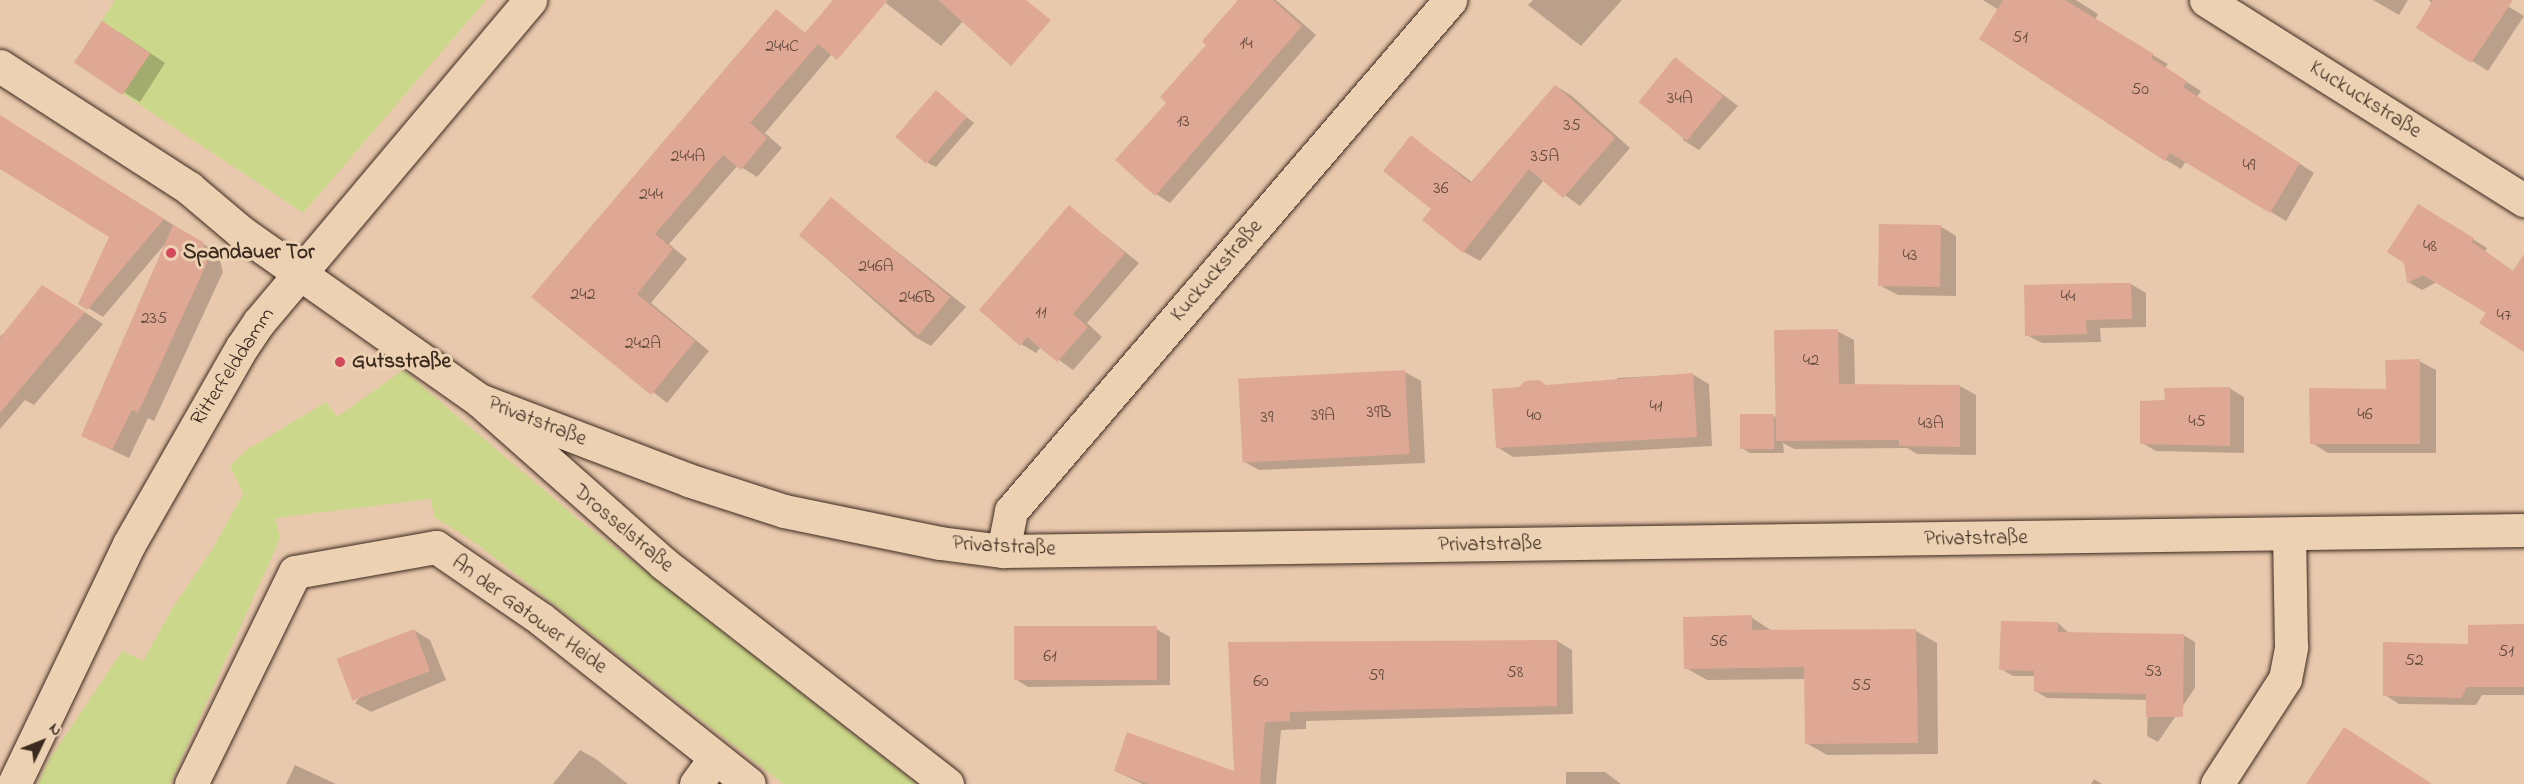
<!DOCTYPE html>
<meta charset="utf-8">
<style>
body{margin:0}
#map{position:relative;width:2524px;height:784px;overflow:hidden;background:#e9c9ad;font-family:"Indie Flower",sans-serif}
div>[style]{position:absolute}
.green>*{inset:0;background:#cbd78a}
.shadow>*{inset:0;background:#0003}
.building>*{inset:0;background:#dea895;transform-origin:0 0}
.roads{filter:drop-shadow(0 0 2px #3b2a1e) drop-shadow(0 0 2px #3b2a1e)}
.minor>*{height:33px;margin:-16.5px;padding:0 16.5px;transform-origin:16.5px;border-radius:16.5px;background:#ecd1b3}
.major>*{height:33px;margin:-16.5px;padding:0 16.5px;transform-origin:16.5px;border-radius:16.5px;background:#ecd1b3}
.dots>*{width:16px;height:16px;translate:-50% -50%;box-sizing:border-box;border:3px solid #ecd1b3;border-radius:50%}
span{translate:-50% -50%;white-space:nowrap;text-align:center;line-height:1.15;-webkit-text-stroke:6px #ecd1b3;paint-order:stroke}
.number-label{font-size:18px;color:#644a3c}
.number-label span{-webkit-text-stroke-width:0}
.street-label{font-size:21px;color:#3b2a1e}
.poi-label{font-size:21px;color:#3b2a1e;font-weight:700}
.left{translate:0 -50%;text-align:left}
.north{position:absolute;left:12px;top:712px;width:60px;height:60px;-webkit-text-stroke:4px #ecd1b3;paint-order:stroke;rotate:47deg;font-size:16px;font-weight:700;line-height:24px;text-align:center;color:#3b2a1e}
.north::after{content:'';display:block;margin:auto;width:21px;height:27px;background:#3b2a1e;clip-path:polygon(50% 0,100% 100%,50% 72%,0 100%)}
</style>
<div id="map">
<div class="green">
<i style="clip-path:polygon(115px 0,486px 0,303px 213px,75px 62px)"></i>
<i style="clip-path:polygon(403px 370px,579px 520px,916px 784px,783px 784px,477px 544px,434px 517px,431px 499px,275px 518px,280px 538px,170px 784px,38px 784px,49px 760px,122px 651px,143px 661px,173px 607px,213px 548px,243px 494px,230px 466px,248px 449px,326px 402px,337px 417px)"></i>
</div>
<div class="shadow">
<i style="clip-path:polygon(882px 0,979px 0,981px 1px,941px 46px)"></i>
<i style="clip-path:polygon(1240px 0,1276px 0,1316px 35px,1170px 203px,1156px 194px,1168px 102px)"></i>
<i style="clip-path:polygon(1533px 0,1622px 0,1581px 46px,1528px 5px)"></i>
<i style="clip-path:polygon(1983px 0,2076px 0,2098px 14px,2095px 20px,2168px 64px,2165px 68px,2201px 91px,2197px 97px,2314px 173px,2286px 221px,2186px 161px,2181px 169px,2166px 160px,1981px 39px,1999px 10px)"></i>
<i style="clip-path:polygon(2373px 0,2408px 0,2399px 15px)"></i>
<i style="clip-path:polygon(2429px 0,2498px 0,2524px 16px,2488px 71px,2472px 61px)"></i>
<i style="clip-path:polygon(776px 10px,832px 54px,765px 133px,782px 148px,757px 177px,738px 165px,669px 244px,687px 259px,651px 303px,709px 351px,667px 403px,533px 297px)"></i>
<i style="clip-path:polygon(119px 32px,165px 63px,140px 102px,77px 63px)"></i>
<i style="clip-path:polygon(1676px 59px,1738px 106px,1699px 150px,1683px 140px)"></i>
<i style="clip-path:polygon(1556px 86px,1572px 96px,1630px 148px,1580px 206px,1544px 180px,1480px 261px,1464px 252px,1433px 209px,1411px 137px,1472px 182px)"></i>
<i style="clip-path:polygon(936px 92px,974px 123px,936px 167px,928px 163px)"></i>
<i style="clip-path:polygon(0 116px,218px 253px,223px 272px,154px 421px,148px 418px,129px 458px,99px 444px,165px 244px,103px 317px,80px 303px,111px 237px,0 167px)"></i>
<i style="clip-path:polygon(831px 199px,966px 307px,931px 346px,915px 337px,800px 235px)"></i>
<i style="clip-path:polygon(1069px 207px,1139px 263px,1087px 323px,1102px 337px,1073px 370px,1041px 347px,1036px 353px,1021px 344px)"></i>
<i style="clip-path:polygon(2433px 214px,2487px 248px,2485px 251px,2524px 279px,2524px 350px,2488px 313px,2437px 282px,2422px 290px,2408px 282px)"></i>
<i style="clip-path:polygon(1940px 226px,1956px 236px,1956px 296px,1898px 295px,1881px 286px)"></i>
<i style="clip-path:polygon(2131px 284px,2146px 293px,2146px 327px,2100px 328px,2101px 342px,2042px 343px,2027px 335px)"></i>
<i style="clip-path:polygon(61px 297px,103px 324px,34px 405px,25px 400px,0 429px,0 336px)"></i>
<i style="clip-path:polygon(1837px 331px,1854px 340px,1855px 386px,1960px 386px,1976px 395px,1976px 455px,1917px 454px,1907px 448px,1794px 449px,1783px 443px,1784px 453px,1750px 453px,1742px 448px,1774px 416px,1777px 418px)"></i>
<i style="clip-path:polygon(2419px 361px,2436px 370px,2436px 453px,2328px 453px,2312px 443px,2387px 391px)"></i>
<i style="clip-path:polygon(1405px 372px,1421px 381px,1425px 463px,1259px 470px,1243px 461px)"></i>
<i style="clip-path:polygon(1692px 374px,1709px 384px,1712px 446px,1513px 457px,1497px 447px,1617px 383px,1617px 378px)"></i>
<i style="clip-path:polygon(2229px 388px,2244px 397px,2244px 453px,2156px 451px,2142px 443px,2166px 402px)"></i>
<i style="clip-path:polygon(1751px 617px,1772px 631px,1916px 631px,1937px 643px,1938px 754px,1827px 755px,1806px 743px,1806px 679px,1707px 680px,1686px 668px)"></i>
<i style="clip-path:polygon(2058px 623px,2070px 634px,2183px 635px,2195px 642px,2195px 688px,2158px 742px,2147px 736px,2148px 700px,2047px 698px,2035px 691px,2036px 676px,2013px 676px,2001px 669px)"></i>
<i style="clip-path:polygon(2524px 626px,2524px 695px,2482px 695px,2476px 705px,2399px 704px,2385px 695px)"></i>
<i style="clip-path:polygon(1156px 629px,1170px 637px,1170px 685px,1028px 687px,1015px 679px)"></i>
<i style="clip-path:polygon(414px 630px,430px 640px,446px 680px,371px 712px,355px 703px)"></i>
<i style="clip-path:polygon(1557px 641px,1572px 650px,1573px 714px,1306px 721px,1306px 729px,1281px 730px,1276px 784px,1143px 784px,1115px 771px,1236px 773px,1229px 643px)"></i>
<i style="clip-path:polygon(580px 750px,596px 759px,628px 784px,553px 784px)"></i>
<i style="clip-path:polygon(295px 765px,336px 784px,286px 784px)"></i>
<i style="clip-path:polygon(1566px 772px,1605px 772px,1621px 784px,1566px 784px)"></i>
<i style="clip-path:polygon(2094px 779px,2102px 784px,2091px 784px)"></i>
</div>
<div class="building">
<i style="clip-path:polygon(833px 0,888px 0,837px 60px,805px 33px)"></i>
<i style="clip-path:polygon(938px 0,1026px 0,1051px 20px,1011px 66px)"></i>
<i style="clip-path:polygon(1238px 0,1273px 0,1302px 26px,1155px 196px,1115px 160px,1166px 103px,1160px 97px,1206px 45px,1202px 41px)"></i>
<i style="clip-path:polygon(2003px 0,2065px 0,2154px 54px,2151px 58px,2187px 81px,2183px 87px,2300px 163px,2270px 213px,2170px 153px,2165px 161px,1979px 39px)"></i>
<i style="clip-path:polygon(2433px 0,2513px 0,2471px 63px,2416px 28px)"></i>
<i style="clip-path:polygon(776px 9px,818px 44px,750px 123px,767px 138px,741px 170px,723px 155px,655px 234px,673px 249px,637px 294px,695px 341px,651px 395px,531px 297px)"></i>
<i style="left:102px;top:21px;width:58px;height:50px;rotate:34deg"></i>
<i style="left:1675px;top:57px;width:62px;height:58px;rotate:39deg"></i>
<i style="clip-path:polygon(1555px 85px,1615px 138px,1563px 198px,1529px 169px,1463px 253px,1422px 220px,1431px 209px,1383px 171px,1411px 135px,1470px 183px)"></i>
<i style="left:936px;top:90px;width:41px;height:62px;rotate:41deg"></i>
<i style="clip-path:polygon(0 115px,164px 219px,87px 310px,78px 304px,109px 237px,0 169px)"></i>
<i style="left:831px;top:197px;width:156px;height:50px;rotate:40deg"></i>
<i style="clip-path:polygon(2418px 204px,2474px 238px,2472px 242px,2513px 271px,2524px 254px,2524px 352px,2479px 323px,2486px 313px,2423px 275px,2407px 283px,2404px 263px,2387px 252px)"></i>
<i style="clip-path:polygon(1069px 205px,1125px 253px,1073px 314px,1088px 327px,1057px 362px,1027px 337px,1020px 346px,979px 310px)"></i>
<i style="left:1879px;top:224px;width:62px;height:62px;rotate:1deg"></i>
<i style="clip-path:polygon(173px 225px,203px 242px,207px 263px,138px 413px,132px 410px,112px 450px,81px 436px)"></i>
<i style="clip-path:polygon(2111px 283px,2131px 283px,2132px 319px,2086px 320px,2087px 334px,2025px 336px,2024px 285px)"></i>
<i style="clip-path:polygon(42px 285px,85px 312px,0 413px,0 338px)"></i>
<i style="clip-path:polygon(1838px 329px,1839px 384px,1960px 385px,1960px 447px,1899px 446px,1899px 440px,1776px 441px,1774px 330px)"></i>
<i style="clip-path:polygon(2420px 359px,2420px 444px,2310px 444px,2309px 388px,2386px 389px,2385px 360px)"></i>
<i style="left:1405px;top:370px;width:84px;height:167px;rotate:87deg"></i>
<i style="clip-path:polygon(1693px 373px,1697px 437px,1496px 448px,1492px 389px,1519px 387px,1525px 381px,1539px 380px,1546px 385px)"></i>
<i style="clip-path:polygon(2230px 387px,2230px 446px,2140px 444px,2140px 401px,2165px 400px,2164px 388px)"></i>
<i style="left:1740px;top:414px;width:34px;height:35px"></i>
<i style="clip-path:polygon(1752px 615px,1752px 630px,1916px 629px,1918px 743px,1805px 744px,1804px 667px,1684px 669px,1683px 617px)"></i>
<i style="clip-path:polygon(2001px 621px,2058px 622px,2058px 632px,2184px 634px,2183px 717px,2146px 717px,2146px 694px,2034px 692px,2034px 671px,1999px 670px)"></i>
<i style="clip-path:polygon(2524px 624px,2524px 687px,2467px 687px,2461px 698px,2383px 696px,2383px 642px,2468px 644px,2468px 625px)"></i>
<i style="left:1014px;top:626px;width:143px;height:54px"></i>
<i style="left:414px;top:629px;width:45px;height:83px;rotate:69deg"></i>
<i style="clip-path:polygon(1557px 640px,1557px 706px,1290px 712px,1290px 721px,1265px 722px,1260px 784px,1148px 784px,1114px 771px,1127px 732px,1234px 771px,1228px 642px)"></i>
<i style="clip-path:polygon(2344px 727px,2432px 784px,2306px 784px)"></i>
</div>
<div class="roads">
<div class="minor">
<i style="left:2206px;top:0;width:376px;rotate:32.2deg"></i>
<i style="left:0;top:66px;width:225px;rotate:32.8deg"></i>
<i style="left:189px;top:188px;width:68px;rotate:40.2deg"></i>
<i style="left:241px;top:232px;width:291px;rotate:35.2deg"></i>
<i style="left:479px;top:400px;width:246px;rotate:41.5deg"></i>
<i style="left:663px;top:563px;width:360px;rotate:37.9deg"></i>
<i style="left:479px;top:400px;width:224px;rotate:20.9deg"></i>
<i style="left:688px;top:480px;width:101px;rotate:17.9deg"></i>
<i style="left:784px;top:511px;width:159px;rotate:11.6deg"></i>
<i style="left:940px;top:543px;width:64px;rotate:7.2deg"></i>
<i style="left:1003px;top:551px;width:1521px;rotate:-0.79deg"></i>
<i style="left:1003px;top:551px;width:41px;rotate:-78.7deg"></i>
<i style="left:1011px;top:511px;width:674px;rotate:-49.33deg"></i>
<i style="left:191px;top:784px;width:236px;rotate:-63.9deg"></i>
<i style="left:295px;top:572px;width:143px;rotate:-10.1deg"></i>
<i style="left:436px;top:547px;width:127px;rotate:34.4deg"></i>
<i style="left:541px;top:619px;width:265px;rotate:38.4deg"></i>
<i style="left:696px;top:784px;width:32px;rotate:-54deg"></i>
<i style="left:2217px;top:784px;width:125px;rotate:-57.1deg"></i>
<i style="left:2285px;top:679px;width:33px;rotate:-79deg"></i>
<i style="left:2291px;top:647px;width:111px;rotate:-91deg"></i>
</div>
<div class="major">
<i style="left:14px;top:784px;width:266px;rotate:-64.4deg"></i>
<i style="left:129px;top:544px;width:227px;rotate:-60.2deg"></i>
<i style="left:242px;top:347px;width:30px;rotate:-56deg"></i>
<i style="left:259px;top:322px;width:421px;rotate:-49.9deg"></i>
</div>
</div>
<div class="dots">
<i style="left:171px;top:253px;background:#d1495b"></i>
<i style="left:340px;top:362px;background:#d1495b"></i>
</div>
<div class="number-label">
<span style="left:2020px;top:38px">51</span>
<span style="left:1246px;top:44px">14</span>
<span style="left:782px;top:47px">244C</span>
<span style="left:2140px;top:90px">50</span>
<span style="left:1680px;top:99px">34A</span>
<span style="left:1183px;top:122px">13</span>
<span style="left:1572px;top:126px">35</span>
<span style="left:688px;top:157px">244A</span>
<span style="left:1545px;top:157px">35A</span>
<span style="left:2249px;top:166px">49</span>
<span style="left:1441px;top:189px">36</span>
<span style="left:651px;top:195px">244</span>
<span style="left:2430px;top:247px">48</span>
<span style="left:1910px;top:256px">43</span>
<span style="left:876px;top:267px">246A</span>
<span style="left:583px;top:295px">242</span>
<span style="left:2068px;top:297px">44</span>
<span style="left:917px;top:298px">246B</span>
<span style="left:1041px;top:313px">11</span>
<span style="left:2504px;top:316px">47</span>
<span style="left:154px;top:319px">235</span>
<span style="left:643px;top:344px">242A</span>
<span style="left:1811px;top:361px">42</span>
<span style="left:1656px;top:407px">41</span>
<span style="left:1379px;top:413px">39B</span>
<span style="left:2365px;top:415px">46</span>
<span style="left:1323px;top:416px">39A</span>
<span style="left:1534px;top:416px">40</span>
<span style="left:1267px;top:418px">39</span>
<span style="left:2197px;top:422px">45</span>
<span style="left:1931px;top:424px">43A</span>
<span style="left:1718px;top:642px">56</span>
<span style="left:2506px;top:652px">51</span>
<span style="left:1050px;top:657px">61</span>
<span style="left:2414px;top:661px">52</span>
<span style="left:2153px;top:672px">53</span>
<span style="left:1515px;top:673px">58</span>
<span style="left:1376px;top:676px">59</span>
<span style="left:1261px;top:682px">60</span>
<span style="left:1861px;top:686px">55</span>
</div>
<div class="street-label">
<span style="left:2365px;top:100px;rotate:32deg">Kuckuckstraße</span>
<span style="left:1217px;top:271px;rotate:-49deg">Kuckuckstraße</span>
<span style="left:233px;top:367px;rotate:-57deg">Ritterfelddamm</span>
<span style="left:537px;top:422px;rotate:21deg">Privatstraße</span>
<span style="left:623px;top:529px;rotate:40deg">Drosselstraße</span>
<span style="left:1976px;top:539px;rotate:-1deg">Privatstraße</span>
<span style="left:1490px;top:545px;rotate:-1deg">Privatstraße</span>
<span style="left:1004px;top:547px;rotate:3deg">Privatstraße</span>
<span style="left:529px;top:615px;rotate:36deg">An der Gatower Heide</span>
</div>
<div class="poi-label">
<span class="left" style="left:183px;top:253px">Spandauer Tor</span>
<span class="left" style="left:352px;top:362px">Gutsstraße</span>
</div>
<div class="north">N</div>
</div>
